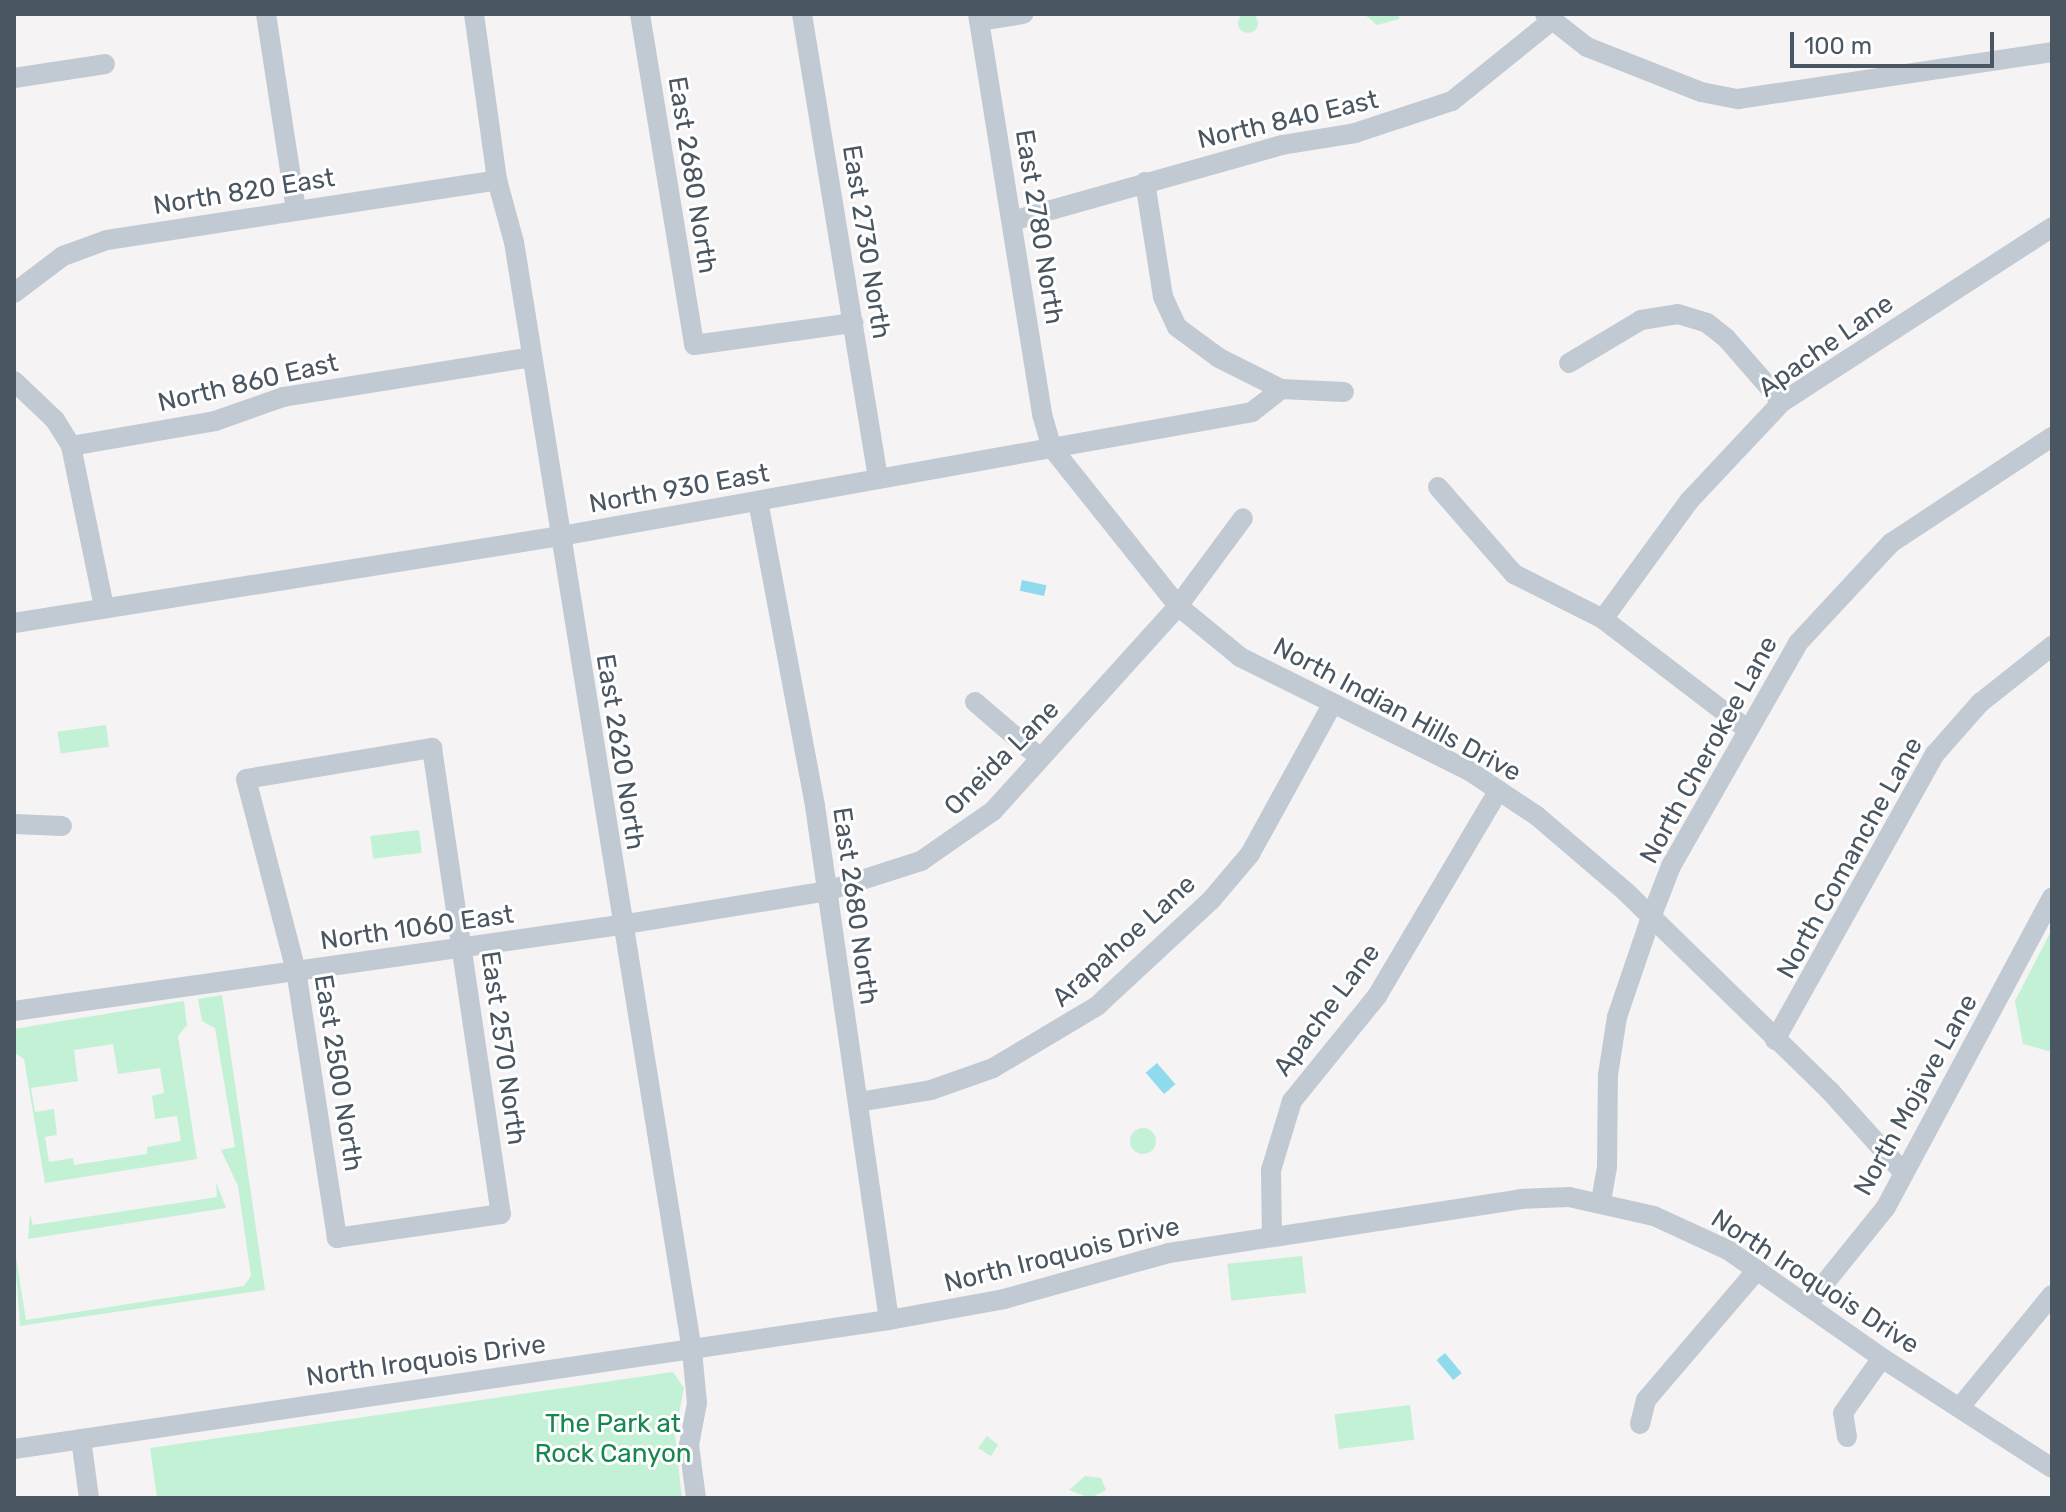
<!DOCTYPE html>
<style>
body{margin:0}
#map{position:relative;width:2066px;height:1512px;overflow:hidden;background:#f5f3f3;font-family:Rubik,sans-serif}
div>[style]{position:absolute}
.green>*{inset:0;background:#c3f1d5;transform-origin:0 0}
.round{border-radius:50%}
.water>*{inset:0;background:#90daee;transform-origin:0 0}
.minor>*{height:20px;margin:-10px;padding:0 10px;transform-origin:10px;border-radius:10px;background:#c1cad2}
span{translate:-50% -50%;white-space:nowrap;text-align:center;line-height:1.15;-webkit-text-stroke:6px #fff;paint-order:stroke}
.street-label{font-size:26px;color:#4a5661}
.park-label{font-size:26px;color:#17864f}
.frame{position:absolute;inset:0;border:16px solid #4a5661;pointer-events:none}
.scale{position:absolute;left:1790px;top:32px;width:204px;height:36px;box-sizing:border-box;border:4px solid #4a5661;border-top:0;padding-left:10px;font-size:24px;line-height:28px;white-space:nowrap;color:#4a5661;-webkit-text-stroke:6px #fff;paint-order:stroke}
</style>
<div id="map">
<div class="green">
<i class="round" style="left:1238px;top:13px;width:20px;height:20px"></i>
<i style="clip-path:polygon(1364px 14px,1399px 14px,1399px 19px,1377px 25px)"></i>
<i style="left:106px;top:725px;width:22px;height:49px;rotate:82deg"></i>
<i style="left:419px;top:830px;width:23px;height:49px;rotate:83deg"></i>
<i style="clip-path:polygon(2052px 929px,2052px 1052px,2023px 1044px,2015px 1001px)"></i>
<i style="clip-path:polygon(222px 995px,265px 1290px,20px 1326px,14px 1245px,26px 1320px,244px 1286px,251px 1276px,238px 1186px,221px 1150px,235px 1147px,215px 1028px,202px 1021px,198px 999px)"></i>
<i style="clip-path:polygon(evenodd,184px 1001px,187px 1025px,178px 1036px,197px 1159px,45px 1183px,24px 1059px,14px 1052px,14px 1029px,184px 1001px,113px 1044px,118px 1074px,160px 1068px,164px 1093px,152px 1096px,155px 1119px,177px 1116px,181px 1141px,147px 1147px,147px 1154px,74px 1165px,73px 1158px,49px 1162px,45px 1137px,57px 1135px,54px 1109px,35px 1112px,31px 1088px,78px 1081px,74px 1050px,113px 1044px)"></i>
<i class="round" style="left:1130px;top:1128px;width:26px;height:26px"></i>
<i style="clip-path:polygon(216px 1182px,226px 1208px,28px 1239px,30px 1214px,33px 1225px,217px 1197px)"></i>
<i style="left:1302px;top:1256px;width:37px;height:75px;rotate:84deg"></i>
<i style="clip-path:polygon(673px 1372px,684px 1388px,675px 1435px,682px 1498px,157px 1498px,150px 1448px)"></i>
<i style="left:1410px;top:1405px;width:35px;height:76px;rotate:83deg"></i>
<i style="clip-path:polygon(987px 1436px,998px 1445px,991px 1456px,978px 1448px)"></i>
<i style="clip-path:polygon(1085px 1476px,1101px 1478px,1106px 1490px,1090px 1498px,1069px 1490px)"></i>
</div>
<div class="water">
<i style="left:1022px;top:580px;width:25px;height:11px;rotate:12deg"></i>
<i style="left:1157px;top:1063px;width:28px;height:15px;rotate:49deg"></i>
<i style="left:1445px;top:1353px;width:26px;height:11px;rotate:50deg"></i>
</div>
<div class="minor">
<i style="left:266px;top:14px;width:197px;rotate:81.3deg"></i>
<i style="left:474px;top:14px;width:168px;rotate:82.1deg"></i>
<i style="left:497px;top:180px;width:64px;rotate:74.7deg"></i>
<i style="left:514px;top:242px;width:1123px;rotate:80.88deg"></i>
<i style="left:692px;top:1351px;width:52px;rotate:84.5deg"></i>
<i style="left:697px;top:1403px;width:43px;rotate:100.8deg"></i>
<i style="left:689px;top:1445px;width:53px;rotate:82.5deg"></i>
<i style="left:640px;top:14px;width:335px;rotate:80.7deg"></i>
<i style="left:694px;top:345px;width:161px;rotate:-7.9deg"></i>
<i style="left:802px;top:14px;width:471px;rotate:80.7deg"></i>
<i style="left:978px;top:14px;width:405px;rotate:80.9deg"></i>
<i style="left:1042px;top:414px;width:35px;rotate:74deg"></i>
<i style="left:1052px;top:448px;width:202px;rotate:51.4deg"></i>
<i style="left:1178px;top:606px;width:80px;rotate:39.4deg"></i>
<i style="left:1240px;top:657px;width:254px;rotate:26.4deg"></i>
<i style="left:1468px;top:770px;width:83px;rotate:33.7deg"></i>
<i style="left:1537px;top:816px;width:118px;rotate:40.5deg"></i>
<i style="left:1627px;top:893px;width:284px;rotate:44.3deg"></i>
<i style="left:1830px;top:1091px;width:109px;rotate:48deg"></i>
<i style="left:1545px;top:14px;width:53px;rotate:38.2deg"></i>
<i style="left:1587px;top:47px;width:123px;rotate:21.5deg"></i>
<i style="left:1701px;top:92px;width:38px;rotate:11deg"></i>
<i style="left:1738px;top:99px;width:317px;rotate:-8.5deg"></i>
<i style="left:979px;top:21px;width:45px;rotate:-9deg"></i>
<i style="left:14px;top:78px;width:92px;rotate:-8.7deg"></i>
<i style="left:1145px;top:182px;width:116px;rotate:81.1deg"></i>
<i style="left:1163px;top:297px;width:33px;rotate:65deg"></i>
<i style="left:1177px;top:327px;width:52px;rotate:36.4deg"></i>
<i style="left:1219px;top:358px;width:69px;rotate:26.6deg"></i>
<i style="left:1012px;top:221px;width:280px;rotate:-15.7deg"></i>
<i style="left:1282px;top:145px;width:74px;rotate:-9.3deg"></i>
<i style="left:1355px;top:133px;width:102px;rotate:-18.3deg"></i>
<i style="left:1452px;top:101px;width:127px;rotate:-38.9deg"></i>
<i style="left:14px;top:293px;width:61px;rotate:-37.1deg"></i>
<i style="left:63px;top:256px;width:47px;rotate:-20deg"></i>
<i style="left:107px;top:240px;width:395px;rotate:-8.7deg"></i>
<i style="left:1569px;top:363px;width:84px;rotate:-30.8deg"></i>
<i style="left:1641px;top:320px;width:37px;rotate:-9deg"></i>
<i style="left:1678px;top:314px;width:30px;rotate:17deg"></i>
<i style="left:1707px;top:323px;width:24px;rotate:38deg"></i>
<i style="left:1726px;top:338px;width:85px;rotate:48.8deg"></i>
<i style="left:14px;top:381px;width:57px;rotate:43.6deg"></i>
<i style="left:55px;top:420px;width:31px;rotate:58deg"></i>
<i style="left:71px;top:446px;width:164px;rotate:78.4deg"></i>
<i style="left:71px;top:446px;width:146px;rotate:-9.8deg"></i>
<i style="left:215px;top:421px;width:72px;rotate:-19.4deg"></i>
<i style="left:283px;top:397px;width:252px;rotate:-9.1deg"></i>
<i style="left:1438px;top:487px;width:116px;rotate:48.9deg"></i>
<i style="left:1514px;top:574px;width:100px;rotate:26.8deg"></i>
<i style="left:1603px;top:619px;width:181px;rotate:37.4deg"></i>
<i style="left:758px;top:501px;width:310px;rotate:79.4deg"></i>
<i style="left:815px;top:806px;width:519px;rotate:81.81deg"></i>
<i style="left:1603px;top:619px;width:146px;rotate:-53.9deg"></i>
<i style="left:1689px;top:501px;width:136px;rotate:-46.8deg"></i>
<i style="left:1782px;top:402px;width:322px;rotate:-32.9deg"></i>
<i style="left:14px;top:623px;width:554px;rotate:-9.04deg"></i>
<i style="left:561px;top:536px;width:702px;rotate:-10.17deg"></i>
<i style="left:1252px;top:412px;width:37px;rotate:-38deg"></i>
<i style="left:1281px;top:389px;width:63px;rotate:2.7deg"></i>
<i style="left:975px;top:702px;width:84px;rotate:40.7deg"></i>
<i style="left:432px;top:748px;width:471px;rotate:81.6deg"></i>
<i style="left:501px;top:1214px;width:166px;rotate:171.7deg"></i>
<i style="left:337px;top:1238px;width:270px;rotate:-98.7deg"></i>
<i style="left:296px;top:971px;width:198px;rotate:-104.6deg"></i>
<i style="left:246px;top:779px;width:189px;rotate:-9.5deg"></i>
<i style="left:14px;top:824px;width:48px;rotate:2.4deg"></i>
<i style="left:14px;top:1011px;width:612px;rotate:-8.08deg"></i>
<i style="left:620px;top:925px;width:210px;rotate:-9.3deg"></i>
<i style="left:827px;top:891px;width:99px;rotate:-17.7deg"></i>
<i style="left:921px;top:861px;width:88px;rotate:-34.8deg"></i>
<i style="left:993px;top:811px;width:276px;rotate:-47.9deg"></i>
<i style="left:1178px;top:606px;width:109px;rotate:-53.5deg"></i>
<i style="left:1775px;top:1040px;width:328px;rotate:-60.8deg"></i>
<i style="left:1935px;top:754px;width:68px;rotate:-48.6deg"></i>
<i style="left:1980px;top:703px;width:92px;rotate:-38.4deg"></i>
<i style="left:858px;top:1102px;width:74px;rotate:-9.3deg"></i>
<i style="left:931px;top:1090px;width:66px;rotate:-19.5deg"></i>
<i style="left:993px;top:1068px;width:121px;rotate:-30.8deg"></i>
<i style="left:1097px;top:1006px;width:157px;rotate:-42.9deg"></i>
<i style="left:1212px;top:899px;width:59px;rotate:-49.8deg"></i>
<i style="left:1250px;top:854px;width:172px;rotate:-61.2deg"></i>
<i style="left:1601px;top:1201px;width:35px;rotate:-80deg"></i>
<i style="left:1607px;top:1167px;width:92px;rotate:-89.4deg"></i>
<i style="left:1608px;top:1075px;width:59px;rotate:-81.2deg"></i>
<i style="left:1617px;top:1017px;width:102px;rotate:-71.2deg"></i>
<i style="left:1650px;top:920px;width:58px;rotate:-68.7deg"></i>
<i style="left:1671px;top:866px;width:257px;rotate:-60.3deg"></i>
<i style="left:1798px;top:643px;width:137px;rotate:-47.1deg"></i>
<i style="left:1891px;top:543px;width:193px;rotate:-33.4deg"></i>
<i style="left:1272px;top:1237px;width:67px;rotate:-90.9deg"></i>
<i style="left:1271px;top:1170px;width:72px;rotate:-73.1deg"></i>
<i style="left:1292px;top:1101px;width:135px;rotate:-51deg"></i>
<i style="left:1377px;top:996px;width:239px;rotate:-59.4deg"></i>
<i style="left:1807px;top:1305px;width:126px;rotate:-51.1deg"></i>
<i style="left:1886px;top:1207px;width:351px;rotate:-61.8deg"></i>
<i style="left:1960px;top:1407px;width:145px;rotate:-50.6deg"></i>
<i style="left:1640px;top:1424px;width:25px;rotate:-76deg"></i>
<i style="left:1646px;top:1400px;width:171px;rotate:-49.5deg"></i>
<i style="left:1847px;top:1437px;width:24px;rotate:-99deg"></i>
<i style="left:1843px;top:1413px;width:67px;rotate:-54.7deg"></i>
<i style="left:81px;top:1439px;width:60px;rotate:82.3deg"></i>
<i style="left:14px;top:1449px;width:884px;rotate:-8.39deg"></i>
<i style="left:889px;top:1320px;width:117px;rotate:-10.3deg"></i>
<i style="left:1004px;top:1299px;width:171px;rotate:-15.6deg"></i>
<i style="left:1169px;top:1253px;width:355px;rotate:-8.7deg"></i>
<i style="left:1520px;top:1199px;width:49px;rotate:-2.3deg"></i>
<i style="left:1569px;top:1197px;width:87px;rotate:12.6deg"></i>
<i style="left:1654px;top:1216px;width:81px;rotate:24.7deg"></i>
<i style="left:1728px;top:1250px;width:188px;rotate:35deg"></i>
<i style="left:1882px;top:1358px;width:202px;rotate:32.9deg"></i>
</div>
<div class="street-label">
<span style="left:1288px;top:120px;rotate:-13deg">North 840 East</span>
<span style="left:692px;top:175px;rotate:81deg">East 2680 North</span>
<span style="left:244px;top:192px;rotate:-9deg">North 820 East</span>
<span style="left:1039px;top:227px;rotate:81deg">East 2780 North</span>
<span style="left:866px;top:242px;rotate:81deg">East 2730 North</span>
<span style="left:1826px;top:346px;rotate:-35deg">Apache Lane</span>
<span style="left:248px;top:383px;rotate:-13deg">North 860 East</span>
<span style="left:679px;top:489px;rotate:-10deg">North 930 East</span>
<span style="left:1397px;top:710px;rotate:28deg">North Indian Hills Drive</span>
<span style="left:1709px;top:750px;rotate:-61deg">North Cherokee Lane</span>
<span style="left:620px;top:752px;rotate:81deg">East 2620 North</span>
<span style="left:1002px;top:758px;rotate:-45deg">Oneida Lane</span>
<span style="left:1850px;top:858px;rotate:-61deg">North Comanche Lane</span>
<span style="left:855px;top:906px;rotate:82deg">East 2680 North</span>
<span style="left:417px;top:928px;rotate:-8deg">North 1060 East</span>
<span style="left:1124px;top:941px;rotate:-42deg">Arapahoe Lane</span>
<span style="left:1327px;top:1010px;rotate:-53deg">Apache Lane</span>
<span style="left:503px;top:1048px;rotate:82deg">East 2570 North</span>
<span style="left:338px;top:1073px;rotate:81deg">East 2500 North</span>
<span style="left:1916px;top:1095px;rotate:-61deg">North Mojave Lane</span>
<span style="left:1062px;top:1255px;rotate:-14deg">North Iroquois Drive</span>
<span style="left:1815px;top:1282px;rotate:33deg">North Iroquois Drive</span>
<span style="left:426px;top:1361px;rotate:-8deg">North Iroquois Drive</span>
</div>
<div class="park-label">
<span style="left:613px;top:1439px">The Park at<br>Rock Canyon</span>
</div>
<div class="frame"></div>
<div class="scale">100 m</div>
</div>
